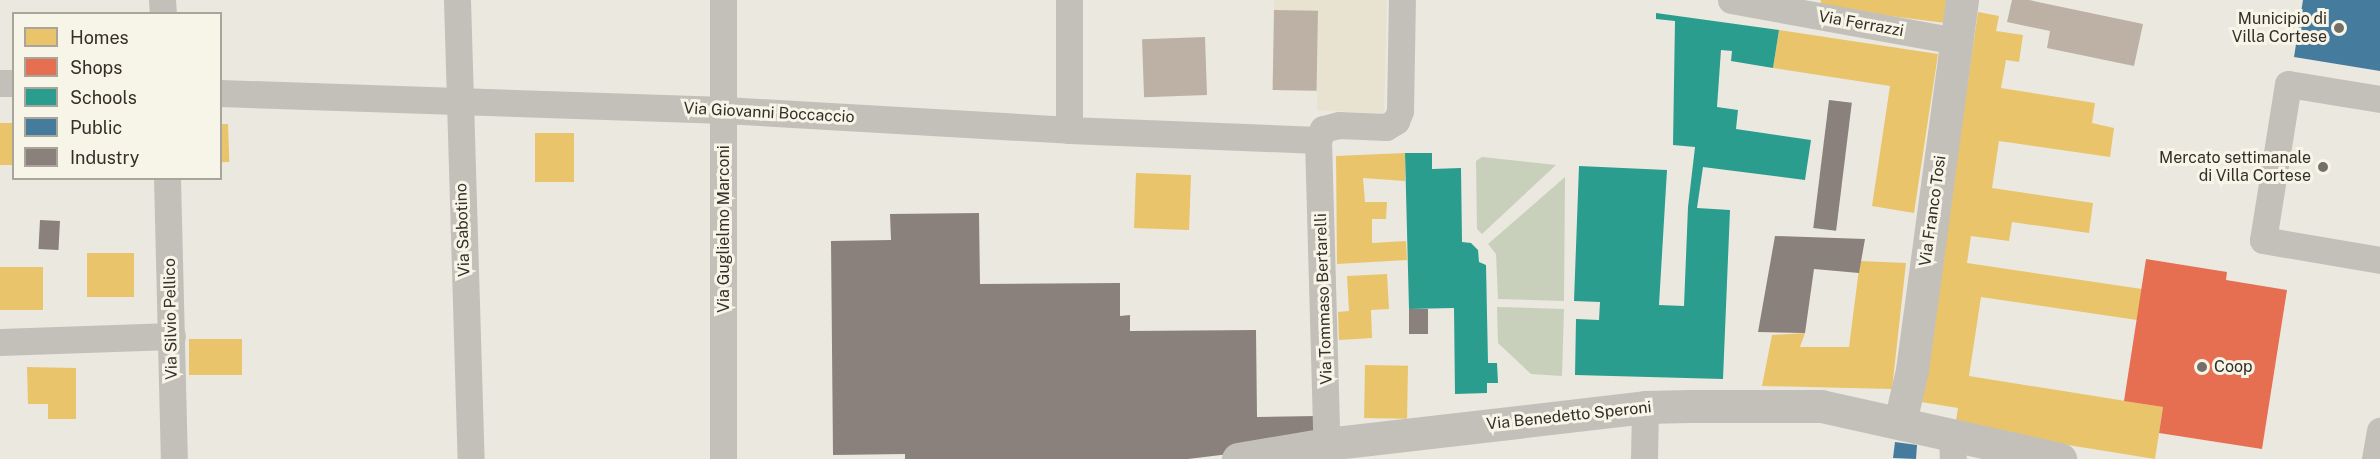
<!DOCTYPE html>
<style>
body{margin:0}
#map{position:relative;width:2380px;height:459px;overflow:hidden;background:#ebe8e0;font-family:"Public Sans",sans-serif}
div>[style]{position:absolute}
.green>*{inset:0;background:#c8d0bc}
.plaza>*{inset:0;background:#e8e2d1}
.homes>*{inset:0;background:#e9c46a;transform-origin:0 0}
.shops>*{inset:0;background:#e76f51}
.schools>*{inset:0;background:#2a9d8f}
.public>*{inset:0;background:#457b9d}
.industry>*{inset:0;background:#8a817c;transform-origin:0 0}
.building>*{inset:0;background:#bcb1a4;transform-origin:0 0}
.minor>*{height:27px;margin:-13.5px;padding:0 13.5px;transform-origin:13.5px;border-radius:13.5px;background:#c3c0ba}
.tertiary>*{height:33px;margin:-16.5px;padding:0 16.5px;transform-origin:16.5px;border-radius:16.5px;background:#c3c0ba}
.dots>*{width:16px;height:16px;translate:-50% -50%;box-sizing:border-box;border:3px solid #f7f4e8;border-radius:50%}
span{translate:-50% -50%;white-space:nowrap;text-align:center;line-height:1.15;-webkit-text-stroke:6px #f7f4e8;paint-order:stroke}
.poi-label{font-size:16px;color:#342f28}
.right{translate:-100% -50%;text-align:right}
.left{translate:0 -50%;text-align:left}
.street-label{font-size:16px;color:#342f28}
.legend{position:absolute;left:12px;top:12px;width:210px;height:168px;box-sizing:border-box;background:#f7f4e8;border:2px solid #a9a59b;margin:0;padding:8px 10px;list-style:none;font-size:18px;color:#342f28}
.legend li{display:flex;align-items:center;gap:12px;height:30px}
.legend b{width:30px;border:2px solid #a9a59b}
</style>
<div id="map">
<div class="green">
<i style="clip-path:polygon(1482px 157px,1556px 165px,1482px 234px,1477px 229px,1476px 161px)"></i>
<i style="clip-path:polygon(1565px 177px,1564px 301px,1498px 299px,1496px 254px,1488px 244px)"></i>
<i style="clip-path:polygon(1497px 307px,1564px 309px,1562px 376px,1531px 374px,1498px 343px)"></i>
</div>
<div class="plaza">
<i style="clip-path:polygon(1274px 0,1387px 0,1384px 114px,1317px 110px,1318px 11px,1274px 10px)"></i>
</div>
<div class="homes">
<i style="clip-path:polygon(1821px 0,1948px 0,1945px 23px,1820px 7px)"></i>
<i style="clip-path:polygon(1978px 12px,1999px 16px,1996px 31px,2023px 35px,2019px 62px,2006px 60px,2001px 88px,2095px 103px,2092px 123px,2114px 128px,2110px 157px,1999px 141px,1992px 188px,2093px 203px,2089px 233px,2012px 222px,2009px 241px,1971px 236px,1967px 263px,2142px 289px,2137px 320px,1981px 297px,1969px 376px,2163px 407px,2155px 459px,1955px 427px,1958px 408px,1921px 402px)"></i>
<i style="clip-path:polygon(1779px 30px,1938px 54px,1914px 213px,1872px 206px,1890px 86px,1773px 68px)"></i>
<i style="left:14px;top:123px;width:42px;height:14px;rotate:90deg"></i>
<i style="left:228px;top:124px;width:38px;height:8px;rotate:88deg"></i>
<i style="left:535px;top:133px;width:39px;height:49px"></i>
<i style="clip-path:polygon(1405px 153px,1405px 181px,1363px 178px,1365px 202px,1387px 202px,1386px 219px,1372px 219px,1372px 243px,1406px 241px,1407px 260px,1337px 264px,1336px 156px)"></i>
<i style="left:1136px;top:173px;width:55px;height:55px;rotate:2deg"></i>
<i style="left:87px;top:253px;width:47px;height:44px"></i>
<i style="clip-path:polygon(1860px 261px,1906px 263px,1892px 389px,1762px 386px,1772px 335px,1805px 333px,1800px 347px,1849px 347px)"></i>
<i style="left:0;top:267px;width:43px;height:43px"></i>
<i style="clip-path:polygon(1387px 274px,1389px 309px,1371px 310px,1372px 338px,1339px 340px,1338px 312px,1349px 311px,1347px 276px)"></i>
<i style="left:189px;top:339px;width:53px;height:36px"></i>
<i style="left:1365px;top:365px;width:43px;height:53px;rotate:1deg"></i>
<i style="clip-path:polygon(27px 367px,76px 368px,76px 419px,48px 419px,48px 404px,28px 404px)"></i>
</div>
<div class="shops">
<i style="clip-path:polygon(2146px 259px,2227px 272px,2226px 280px,2287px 290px,2262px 449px,2159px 433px,2163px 407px,2124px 401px)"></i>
</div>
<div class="schools">
<i style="clip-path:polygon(1656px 13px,1779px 30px,1773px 68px,1731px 61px,1732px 51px,1721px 50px,1717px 107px,1738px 110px,1736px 129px,1811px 140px,1805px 180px,1703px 167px,1697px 208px,1730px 210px,1723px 379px,1575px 375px,1576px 319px,1599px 320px,1600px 302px,1574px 301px,1579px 166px,1667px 170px,1659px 305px,1684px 306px,1688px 207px,1695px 147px,1673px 145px,1675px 21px,1656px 19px)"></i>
<i style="clip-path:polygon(1405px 153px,1432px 153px,1432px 169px,1461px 168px,1462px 242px,1471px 243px,1478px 250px,1479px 262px,1486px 265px,1488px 363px,1497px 363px,1498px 383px,1487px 383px,1487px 393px,1455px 394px,1454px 308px,1409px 309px)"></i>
</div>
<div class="public">
<i style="clip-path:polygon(2303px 0,2380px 0,2380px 71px,2294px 57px)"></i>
<i style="clip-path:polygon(1895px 442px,1917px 445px,1916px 459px,1893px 458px)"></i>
</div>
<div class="industry">
<i style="left:1829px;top:100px;width:23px;height:129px;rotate:7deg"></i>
<i style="clip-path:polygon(979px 213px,980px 284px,1120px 283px,1120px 316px,1130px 315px,1130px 331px,1256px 330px,1257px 417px,1317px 416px,1317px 429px,1304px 445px,1188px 459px,905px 459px,905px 454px,833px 455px,831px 241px,891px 240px,890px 214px)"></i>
<i style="left:40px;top:220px;width:20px;height:29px;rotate:3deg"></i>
<i style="clip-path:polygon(1775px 236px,1865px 239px,1859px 273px,1814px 269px,1805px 333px,1758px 332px)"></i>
<i style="left:1409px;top:309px;width:19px;height:25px"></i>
</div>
<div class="building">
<i style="clip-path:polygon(2012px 0,2029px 0,2143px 24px,2134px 66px,2047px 48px,2050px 31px,2007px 22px)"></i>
<i style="left:1274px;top:10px;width:44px;height:80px;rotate:1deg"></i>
<i style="left:1205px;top:37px;width:58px;height:63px;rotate:88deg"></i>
</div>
<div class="minor">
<i style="left:162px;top:0;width:14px;rotate:86deg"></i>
<i style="left:457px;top:0;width:459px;rotate:88.3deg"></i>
<i style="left:723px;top:0;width:459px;rotate:90deg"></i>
<i style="left:1731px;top:0;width:229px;rotate:10.3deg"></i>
<i style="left:0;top:83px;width:14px"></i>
<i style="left:220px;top:93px;width:505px;rotate:1.93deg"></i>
<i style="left:725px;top:110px;width:345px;rotate:3.3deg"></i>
<i style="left:1069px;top:130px;width:249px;rotate:2.3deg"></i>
<i style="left:2380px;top:99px;width:93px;rotate:-170.7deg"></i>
<i style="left:2288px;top:84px;width:158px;rotate:99.1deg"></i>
<i style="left:2263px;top:240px;width:119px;rotate:9.7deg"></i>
<i style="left:1069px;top:130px;width:130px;rotate:-90deg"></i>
<i style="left:1318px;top:140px;width:319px;rotate:88.4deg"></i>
<i style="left:1318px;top:140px;width:12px;rotate:-66deg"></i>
<i style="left:1323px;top:129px;width:16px;rotate:-14deg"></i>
<i style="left:1339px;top:125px;width:47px;rotate:2.4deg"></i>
<i style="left:1386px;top:127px;width:12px;rotate:-31deg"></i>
<i style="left:1396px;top:121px;width:11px;rotate:-68deg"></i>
<i style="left:1400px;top:111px;width:111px;rotate:-89deg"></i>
<i style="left:167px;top:178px;width:281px;rotate:88.6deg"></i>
<i style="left:0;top:342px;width:172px;rotate:-2deg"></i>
<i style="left:1952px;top:434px;width:25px;rotate:88deg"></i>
<i style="left:1644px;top:459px;width:52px;rotate:-88.9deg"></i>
<i style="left:2375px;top:459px;width:29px;rotate:-80deg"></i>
</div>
<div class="tertiary">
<i style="left:1900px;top:422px;width:53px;rotate:-77deg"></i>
<i style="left:1912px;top:370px;width:373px;rotate:-82.3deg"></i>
<i style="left:1238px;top:459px;width:90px;rotate:-9.6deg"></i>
<i style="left:1327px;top:444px;width:320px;rotate:-6.6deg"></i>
<i style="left:1645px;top:407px;width:45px;rotate:-1.3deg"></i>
<i style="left:1690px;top:406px;width:131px"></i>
<i style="left:1821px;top:406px;width:245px;rotate:12.5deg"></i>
</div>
<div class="dots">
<i style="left:2339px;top:28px;background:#747068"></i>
<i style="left:2323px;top:167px;background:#747068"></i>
<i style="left:2202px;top:367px;background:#747068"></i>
</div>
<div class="poi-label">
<span class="right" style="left:2327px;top:28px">Municipio di<br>Villa Cortese</span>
<span class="right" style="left:2311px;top:167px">Mercato settimanale<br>di Villa Cortese</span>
<span class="left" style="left:2214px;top:367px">Coop</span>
</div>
<div class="street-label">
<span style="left:1861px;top:24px;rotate:10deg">Via Ferrazzi</span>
<span style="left:769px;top:113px;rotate:3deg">Via Giovanni Boccaccio</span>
<span style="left:1933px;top:211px;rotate:-82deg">Via Franco Tosi</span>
<span style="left:724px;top:229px;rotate:-90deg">Via Guglielmo Marconi</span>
<span style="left:463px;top:230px;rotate:-92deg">Via Sabotino</span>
<span style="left:1324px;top:299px;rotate:-92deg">Via Tommaso Bertarelli</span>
<span style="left:171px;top:319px;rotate:-91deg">Via Silvio Pellico</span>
<span style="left:1569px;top:416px;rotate:-6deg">Via Benedetto Speroni</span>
</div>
<ul class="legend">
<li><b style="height:16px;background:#e9c46a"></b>Homes</li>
<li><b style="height:16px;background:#e76f51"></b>Shops</li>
<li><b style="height:16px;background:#2a9d8f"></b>Schools</li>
<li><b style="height:16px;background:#457b9d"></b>Public</li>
<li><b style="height:16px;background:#8a817c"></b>Industry</li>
</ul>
</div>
